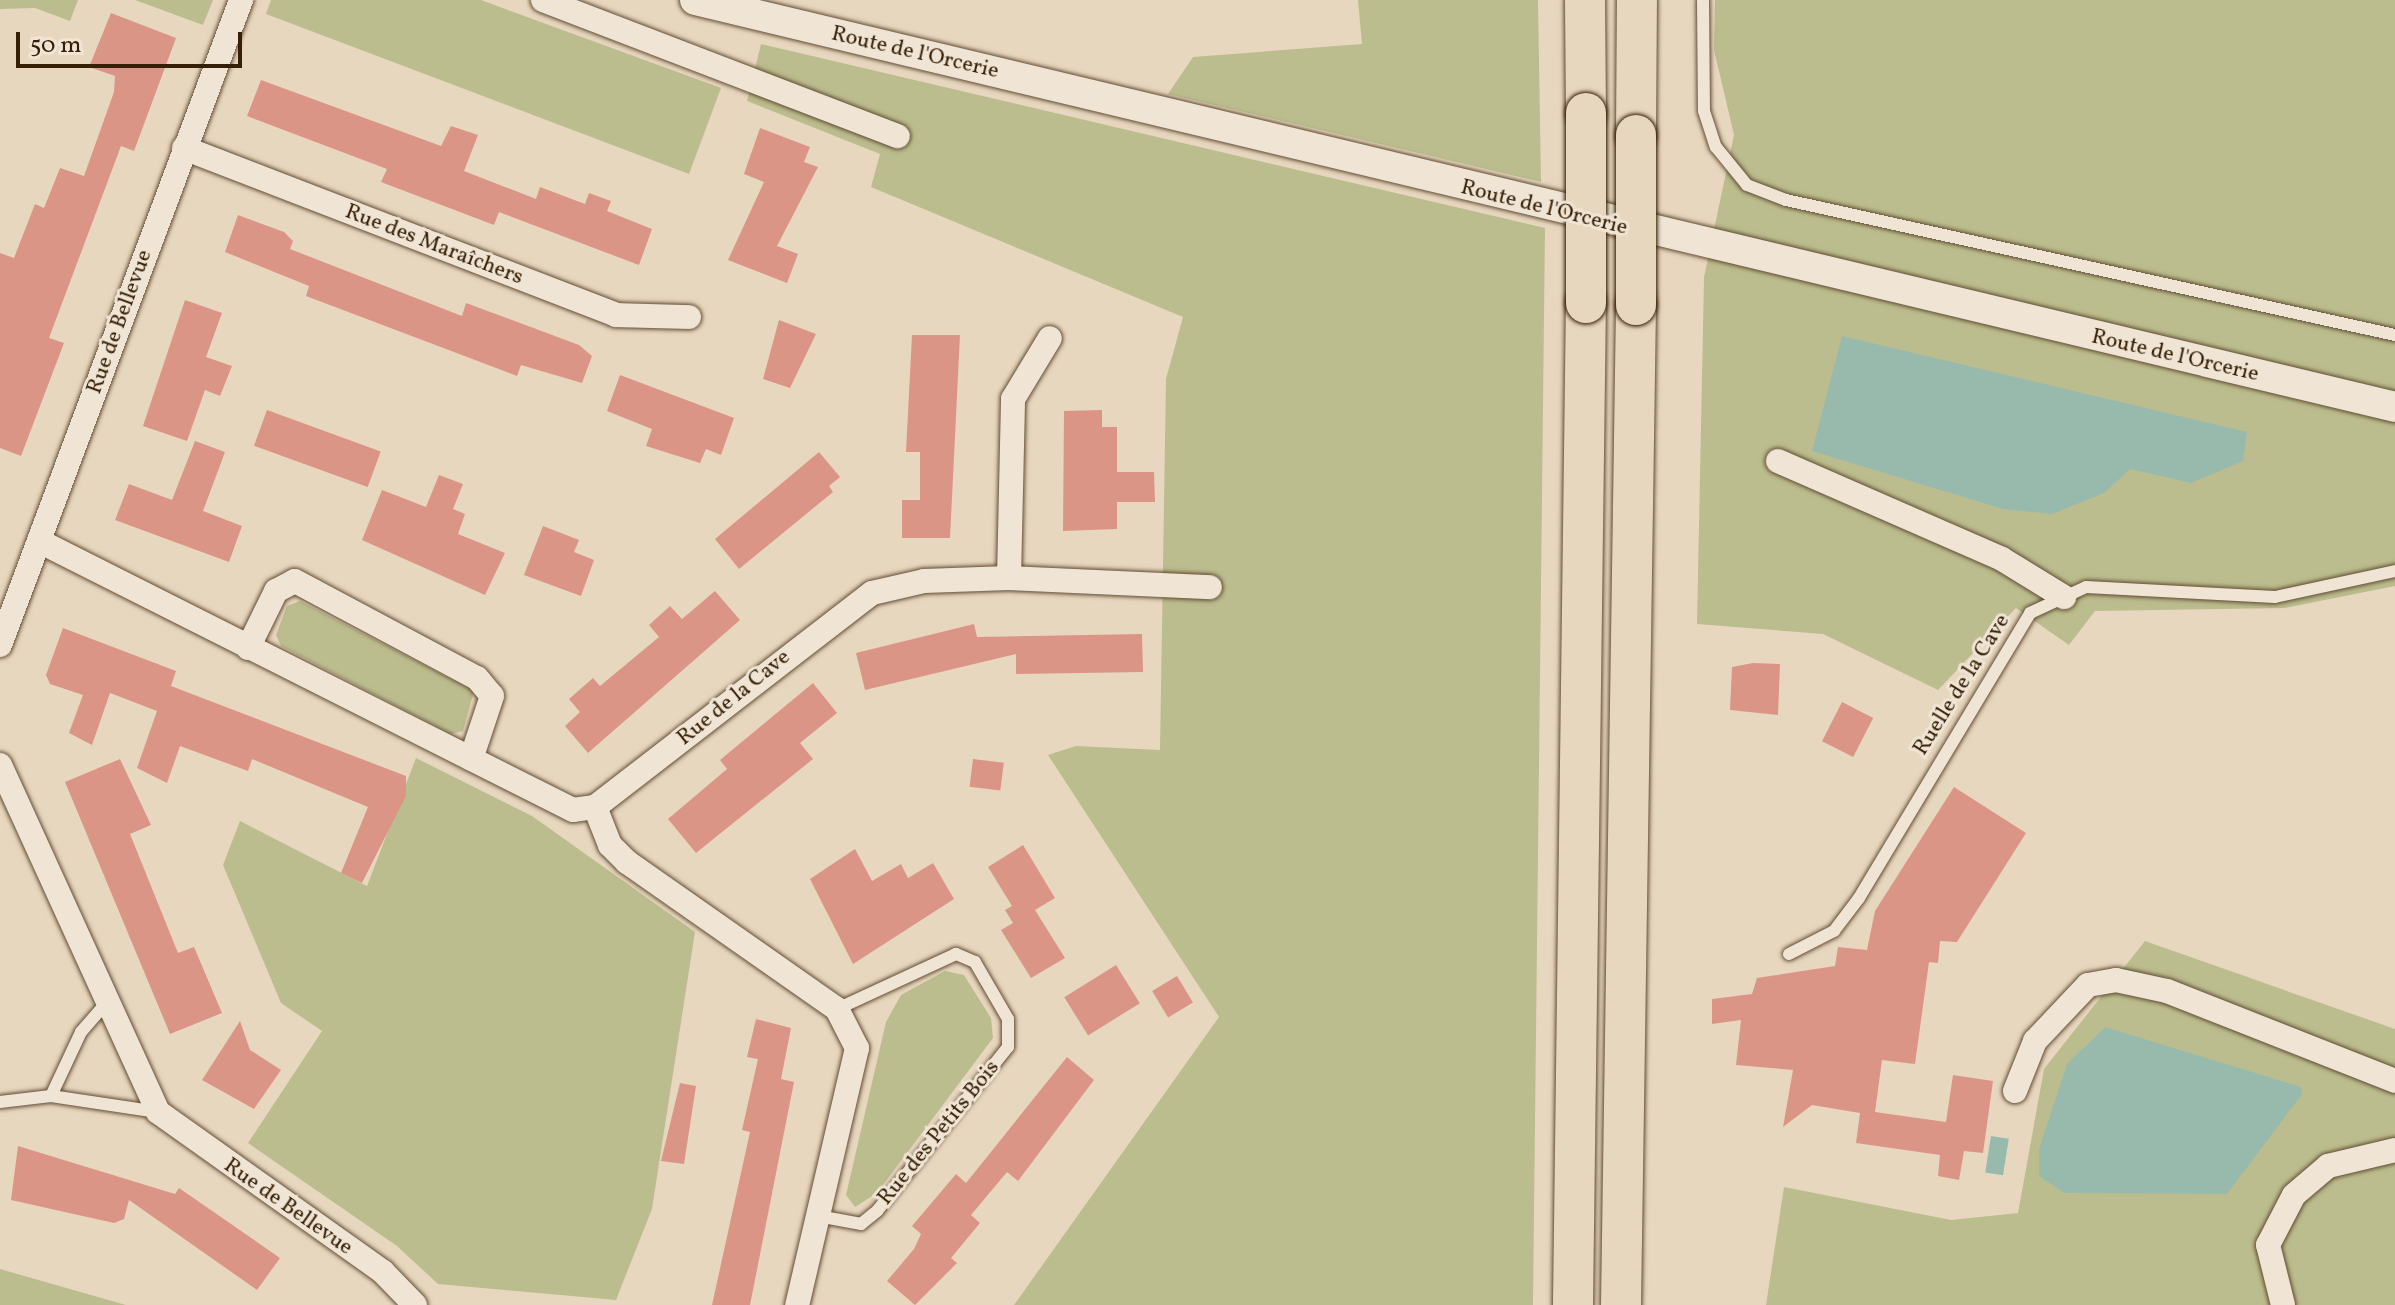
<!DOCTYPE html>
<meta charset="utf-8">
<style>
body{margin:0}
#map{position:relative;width:2395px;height:1305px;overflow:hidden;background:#e8d7bf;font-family:Vollkorn,serif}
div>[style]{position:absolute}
.green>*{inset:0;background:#bcbd8e}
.water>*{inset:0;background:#98baac;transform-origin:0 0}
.building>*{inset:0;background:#db9586;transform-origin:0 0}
.roads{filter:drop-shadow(0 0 2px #624d34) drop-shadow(0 0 2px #624d34)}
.service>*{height:12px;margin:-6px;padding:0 6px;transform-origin:6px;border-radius:6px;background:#f0e5d5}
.minor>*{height:24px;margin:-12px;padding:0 12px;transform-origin:12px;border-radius:12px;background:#f0e5d5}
.tertiary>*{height:30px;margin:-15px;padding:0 15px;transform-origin:15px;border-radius:15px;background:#f0e5d5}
.trunk>*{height:40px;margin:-20px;padding:0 20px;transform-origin:20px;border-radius:20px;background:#e8d7bf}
.bridges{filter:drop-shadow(0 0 2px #351f06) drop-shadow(0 0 2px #351f06)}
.trunk-bridge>*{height:40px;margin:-20px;padding:0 20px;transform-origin:20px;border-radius:20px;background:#e8d7bf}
span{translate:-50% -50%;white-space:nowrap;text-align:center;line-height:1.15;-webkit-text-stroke:6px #f0e5d5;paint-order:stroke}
.street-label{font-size:22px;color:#351f06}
.scale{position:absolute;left:16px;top:32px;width:226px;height:36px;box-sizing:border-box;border:4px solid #351f06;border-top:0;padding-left:10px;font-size:24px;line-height:28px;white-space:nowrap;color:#351f06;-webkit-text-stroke:6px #f0e5d5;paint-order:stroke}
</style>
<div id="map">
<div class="green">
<i style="clip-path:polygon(0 0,78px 0,70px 21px,35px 8px,0 9px)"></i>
<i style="clip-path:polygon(135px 0,213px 0,203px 25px)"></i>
<i style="clip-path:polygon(271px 0,481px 0,721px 88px,689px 174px,266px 14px)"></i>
<i style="clip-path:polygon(1358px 0,1538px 0,1541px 182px,1168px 94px,1193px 57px,1362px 44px)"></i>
<i style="clip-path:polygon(1715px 0,2395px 0,2395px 586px,2285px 608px,2095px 611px,2069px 645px,2016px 608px,1938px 690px,1823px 634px,1697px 624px,1704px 277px,1734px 135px,1714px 50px)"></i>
<i style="clip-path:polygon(761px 44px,1545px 228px,1533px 1305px,1014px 1305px,1219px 1017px,1048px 755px,1076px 746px,1160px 750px,1166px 379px,1183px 317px,871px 187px,880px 154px,747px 101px)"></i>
<i style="clip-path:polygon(300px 601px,474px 691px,463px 731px,451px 734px,281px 646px,276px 635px,287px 606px)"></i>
<i style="clip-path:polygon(416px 758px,532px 816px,695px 932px,652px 1209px,616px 1300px,438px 1284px,397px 1246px,248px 1143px,322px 1031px,281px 1003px,223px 865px,240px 821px,367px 886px)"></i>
<i style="clip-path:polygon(2145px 941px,2395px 1029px,2395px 1305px,1766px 1305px,1784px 1187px,1951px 1220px,2018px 1213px,2044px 1069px)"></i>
<i style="clip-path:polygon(945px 971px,964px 975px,991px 1018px,993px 1038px,877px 1193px,855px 1207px,846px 1195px,886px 1022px,901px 995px)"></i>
<i style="clip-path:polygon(0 1269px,126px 1305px,0 1305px)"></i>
</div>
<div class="water">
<i style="clip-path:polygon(1842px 336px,2247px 432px,2243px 461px,2191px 483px,2130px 469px,2104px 493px,2052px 514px,2003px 509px,1812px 451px)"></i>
<i style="clip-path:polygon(2105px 1027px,2301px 1087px,2302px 1094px,2227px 1194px,2064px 1193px,2039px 1176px,2039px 1149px,2067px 1064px)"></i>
<i style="left:1991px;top:1136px;width:18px;height:37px;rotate:9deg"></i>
</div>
<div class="building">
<i style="clip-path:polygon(111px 13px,176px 38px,134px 151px,121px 146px,49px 338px,64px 343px,21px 456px,0 448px,0 253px,14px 258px,35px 204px,44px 208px,60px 168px,84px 176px,114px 92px,115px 76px,89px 67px)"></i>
<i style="clip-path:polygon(261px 80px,441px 146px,451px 126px,478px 135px,464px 171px,536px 199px,540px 187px,585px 204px,589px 193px,611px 201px,607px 211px,652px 229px,639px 265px,499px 212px,494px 225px,381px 182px,387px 169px,247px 116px)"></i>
<i style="clip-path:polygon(760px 128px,810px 147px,804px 162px,818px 167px,777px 246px,798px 254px,787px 283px,728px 260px,764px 182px,744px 174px)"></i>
<i style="clip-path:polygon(238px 215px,284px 232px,293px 241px,290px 249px,462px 316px,466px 303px,579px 345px,592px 356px,582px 383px,521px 365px,517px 376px,306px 296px,309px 286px,225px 252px)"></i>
<i style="clip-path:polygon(185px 300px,222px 313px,206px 357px,232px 366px,220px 396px,205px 390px,187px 441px,143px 426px)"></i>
<i style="clip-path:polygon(779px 320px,816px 334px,790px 388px,763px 379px)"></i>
<i style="clip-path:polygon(912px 335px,960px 335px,950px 538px,902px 538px,902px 500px,920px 500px,920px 452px,906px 452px)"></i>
<i style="clip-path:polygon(620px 375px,734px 418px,721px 455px,706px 449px,700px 463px,646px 446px,652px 429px,607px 411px)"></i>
<i style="left:267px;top:410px;width:121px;height:38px;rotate:20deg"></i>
<i style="clip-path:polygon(1102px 410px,1102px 427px,1117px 427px,1117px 472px,1154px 472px,1155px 502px,1117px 502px,1117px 529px,1063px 531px,1064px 411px)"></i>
<i style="clip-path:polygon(195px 441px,225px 452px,203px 511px,242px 526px,229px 562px,115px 520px,129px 484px,172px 500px)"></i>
<i style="clip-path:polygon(819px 452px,840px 477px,829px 486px,833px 492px,739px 569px,715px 539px)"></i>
<i style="clip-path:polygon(439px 475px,463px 484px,453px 509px,465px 514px,458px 534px,505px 553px,485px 595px,362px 540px,382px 490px,426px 507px)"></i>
<i style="clip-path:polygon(543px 526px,579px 540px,574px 552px,594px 560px,581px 596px,524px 575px)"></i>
<i style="clip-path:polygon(715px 591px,740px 620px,588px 753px,565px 726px,580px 712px,569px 699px,593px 678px,600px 686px,659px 637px,649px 625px,670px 606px,682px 619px)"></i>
<i style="clip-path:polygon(974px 624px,977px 637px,1142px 634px,1143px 672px,1016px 674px,1016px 654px,865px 690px,856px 653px)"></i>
<i style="clip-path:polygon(63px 628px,176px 671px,171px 686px,406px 776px,406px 796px,362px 883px,341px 873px,368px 807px,252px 759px,248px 771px,180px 746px,167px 783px,137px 768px,157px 711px,110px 693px,92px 745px,69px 733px,83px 695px,50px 684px,46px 675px)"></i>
<i style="clip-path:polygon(1753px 663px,1780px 664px,1778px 715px,1730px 710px,1732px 667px)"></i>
<i style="clip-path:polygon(813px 683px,837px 713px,800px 743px,813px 759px,696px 853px,668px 819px,727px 769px,720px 760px)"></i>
<i style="left:1842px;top:702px;width:35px;height:44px;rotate:27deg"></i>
<i style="clip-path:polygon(120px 759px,151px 825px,130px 834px,178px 953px,194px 947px,222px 1013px,170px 1034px,65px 782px)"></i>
<i style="left:973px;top:759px;width:31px;height:28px;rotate:7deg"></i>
<i style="clip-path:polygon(1954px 787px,2026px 833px,1957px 942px,1940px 941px,1938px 963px,1929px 962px,1915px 1064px,1882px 1060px,1875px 1112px,1946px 1122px,1953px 1075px,1993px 1081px,1983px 1153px,1964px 1151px,1959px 1180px,1938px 1176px,1940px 1155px,1856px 1143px,1860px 1113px,1812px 1105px,1783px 1127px,1793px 1070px,1736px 1065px,1741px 1020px,1712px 1024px,1712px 999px,1752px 994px,1757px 978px,1835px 966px,1838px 947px,1867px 950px,1875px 911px)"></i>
<i style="clip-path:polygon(1023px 845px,1055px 898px,1035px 910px,1065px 958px,1031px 978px,1001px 930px,1013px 923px,1005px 910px,1012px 906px,988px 867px)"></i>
<i style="clip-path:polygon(855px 849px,872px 881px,901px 864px,908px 878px,933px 863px,954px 899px,853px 964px,810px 879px)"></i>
<i style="left:1116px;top:965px;width:45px;height:61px;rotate:58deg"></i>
<i style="left:1177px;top:976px;width:31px;height:29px;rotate:59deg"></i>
<i style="clip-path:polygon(756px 1019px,791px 1028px,781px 1079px,794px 1082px,750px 1305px,712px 1305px,750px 1132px,742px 1130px,758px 1059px,747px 1057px)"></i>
<i style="clip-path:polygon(240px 1021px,250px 1050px,281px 1070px,254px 1109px,202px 1080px)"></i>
<i style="clip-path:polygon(1067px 1057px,1094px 1080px,1018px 1181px,1007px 1172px,971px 1215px,980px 1223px,951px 1258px,957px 1263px,915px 1305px,887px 1281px,914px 1249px,921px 1234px,912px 1226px,956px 1174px,966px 1183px)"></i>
<i style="clip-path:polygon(680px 1083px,696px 1086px,684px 1164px,661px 1161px)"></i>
<i style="clip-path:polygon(18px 1146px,175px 1194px,179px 1188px,280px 1258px,257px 1290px,129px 1200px,124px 1219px,114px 1223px,11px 1200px)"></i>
</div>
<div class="roads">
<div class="service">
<i style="left:1703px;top:0;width:111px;rotate:89.5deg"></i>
<i style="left:1704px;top:111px;width:38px;rotate:72deg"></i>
<i style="left:1716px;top:147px;width:49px;rotate:50.8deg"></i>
<i style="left:1747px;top:185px;width:42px;rotate:21deg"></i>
<i style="left:1786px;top:200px;width:624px;rotate:12.5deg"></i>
<i style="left:1789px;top:954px;width:51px;rotate:-27.1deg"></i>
<i style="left:1834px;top:931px;width:41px;rotate:-52.9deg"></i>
<i style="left:1859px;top:898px;width:332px;rotate:-59deg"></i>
<i style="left:2030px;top:613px;width:62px;rotate:-24.9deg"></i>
<i style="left:2086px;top:587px;width:189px;rotate:3deg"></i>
<i style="left:2275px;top:597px;width:123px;rotate:-12.2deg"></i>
<i style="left:51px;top:1096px;width:108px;rotate:8.5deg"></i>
<i style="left:0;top:1102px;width:51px;rotate:-6.7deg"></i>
<i style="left:51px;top:1096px;width:71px;rotate:-64.9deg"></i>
<i style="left:81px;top:1032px;width:35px;rotate:-49deg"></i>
<i style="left:818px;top:1216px;width:44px;rotate:10.5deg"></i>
<i style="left:861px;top:1224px;width:21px;rotate:-39deg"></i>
<i style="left:877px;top:1211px;width:210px;rotate:-51.4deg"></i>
<i style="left:1008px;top:1047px;width:28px;rotate:-90deg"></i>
<i style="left:1008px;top:1019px;width:66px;rotate:-120.1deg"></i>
<i style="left:975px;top:962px;width:21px;rotate:-157deg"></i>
<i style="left:956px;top:954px;width:131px;rotate:155.2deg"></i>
</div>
<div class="minor">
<i style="left:543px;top:0;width:380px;rotate:21deg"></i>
<i style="left:184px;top:148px;width:463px;rotate:21.1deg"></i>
<i style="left:616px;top:315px;width:73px;rotate:1.6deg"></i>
<i style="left:1778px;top:461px;width:244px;rotate:23.6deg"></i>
<i style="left:2002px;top:559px;width:73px;rotate:31.5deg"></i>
<i style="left:39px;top:541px;width:598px;rotate:26.74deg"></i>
<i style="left:573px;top:810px;width:22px;rotate:-8deg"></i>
<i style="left:595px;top:807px;width:350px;rotate:-37.7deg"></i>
<i style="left:872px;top:593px;width:53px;rotate:-13deg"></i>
<i style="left:924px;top:581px;width:85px;rotate:-2deg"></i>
<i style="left:1009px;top:578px;width:179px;rotate:-88.7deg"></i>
<i style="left:1013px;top:399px;width:71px;rotate:-58.8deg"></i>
<i style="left:1009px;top:578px;width:201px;rotate:2.6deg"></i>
<i style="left:0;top:645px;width:689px;rotate:-69.51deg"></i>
<i style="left:248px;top:648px;width:64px;rotate:-63.8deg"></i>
<i style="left:276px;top:591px;width:21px;rotate:-28deg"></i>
<i style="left:295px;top:581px;width:206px;rotate:28.1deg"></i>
<i style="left:477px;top:678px;width:23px;rotate:50deg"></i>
<i style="left:492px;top:696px;width:66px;rotate:108.4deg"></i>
<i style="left:0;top:765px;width:381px;rotate:65.5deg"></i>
<i style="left:158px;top:1112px;width:276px;rotate:35.4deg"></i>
<i style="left:383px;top:1272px;width:46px;rotate:45.9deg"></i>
<i style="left:595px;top:807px;width:41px;rotate:68.5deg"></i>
<i style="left:610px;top:845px;width:24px;rotate:45deg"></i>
<i style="left:627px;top:862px;width:256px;rotate:35deg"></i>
<i style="left:837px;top:1009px;width:44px;rotate:62.9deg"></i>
<i style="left:857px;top:1048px;width:264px;rotate:103.1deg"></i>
<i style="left:2015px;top:1091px;width:54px;rotate:-68.2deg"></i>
<i style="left:2035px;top:1041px;width:77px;rotate:-46.6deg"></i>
<i style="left:2088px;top:985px;width:28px;rotate:-10deg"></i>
<i style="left:2116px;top:980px;width:52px;rotate:12.2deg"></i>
<i style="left:2167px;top:991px;width:245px;rotate:21.5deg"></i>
<i style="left:2283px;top:1305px;width:62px;rotate:-104deg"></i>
<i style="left:2268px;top:1245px;width:56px;rotate:-62.5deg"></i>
<i style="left:2294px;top:1195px;width:45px;rotate:-40.5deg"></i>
<i style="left:2328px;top:1166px;width:69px;rotate:-13.4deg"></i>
</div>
<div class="tertiary">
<i style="left:695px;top:0;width:1748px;rotate:13.46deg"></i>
</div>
<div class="trunk">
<i style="left:1585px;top:0;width:113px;rotate:89.5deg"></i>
<i style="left:1636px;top:135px;width:135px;rotate:-89.6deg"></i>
<i style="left:1573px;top:1305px;width:1002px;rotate:-89.26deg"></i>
<i style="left:1621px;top:1305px;width:1000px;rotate:-89.14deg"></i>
</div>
</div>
<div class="bridges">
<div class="trunk-bridge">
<i style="left:1586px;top:113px;width:190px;rotate:90deg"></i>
<i style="left:1636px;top:305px;width:170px;rotate:-90deg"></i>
</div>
</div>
<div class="street-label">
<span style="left:915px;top:53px;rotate:13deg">Route de l'Orcerie</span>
<span style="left:1544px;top:208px;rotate:14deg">Route de l'Orcerie</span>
<span style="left:434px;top:245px;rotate:21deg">Rue des Maraîchers</span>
<span style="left:120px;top:322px;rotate:-70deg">Rue de Bellevue</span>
<span style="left:2175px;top:356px;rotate:13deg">Route de l'Orcerie</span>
<span style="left:1962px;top:685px;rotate:-58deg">Ruelle de la Cave</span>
<span style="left:734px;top:698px;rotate:-39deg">Rue de la Cave</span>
<span style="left:939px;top:1133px;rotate:-51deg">Rue des Petits Bois</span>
<span style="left:288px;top:1207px;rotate:35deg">Rue de Bellevue</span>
</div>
<div class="scale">50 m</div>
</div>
